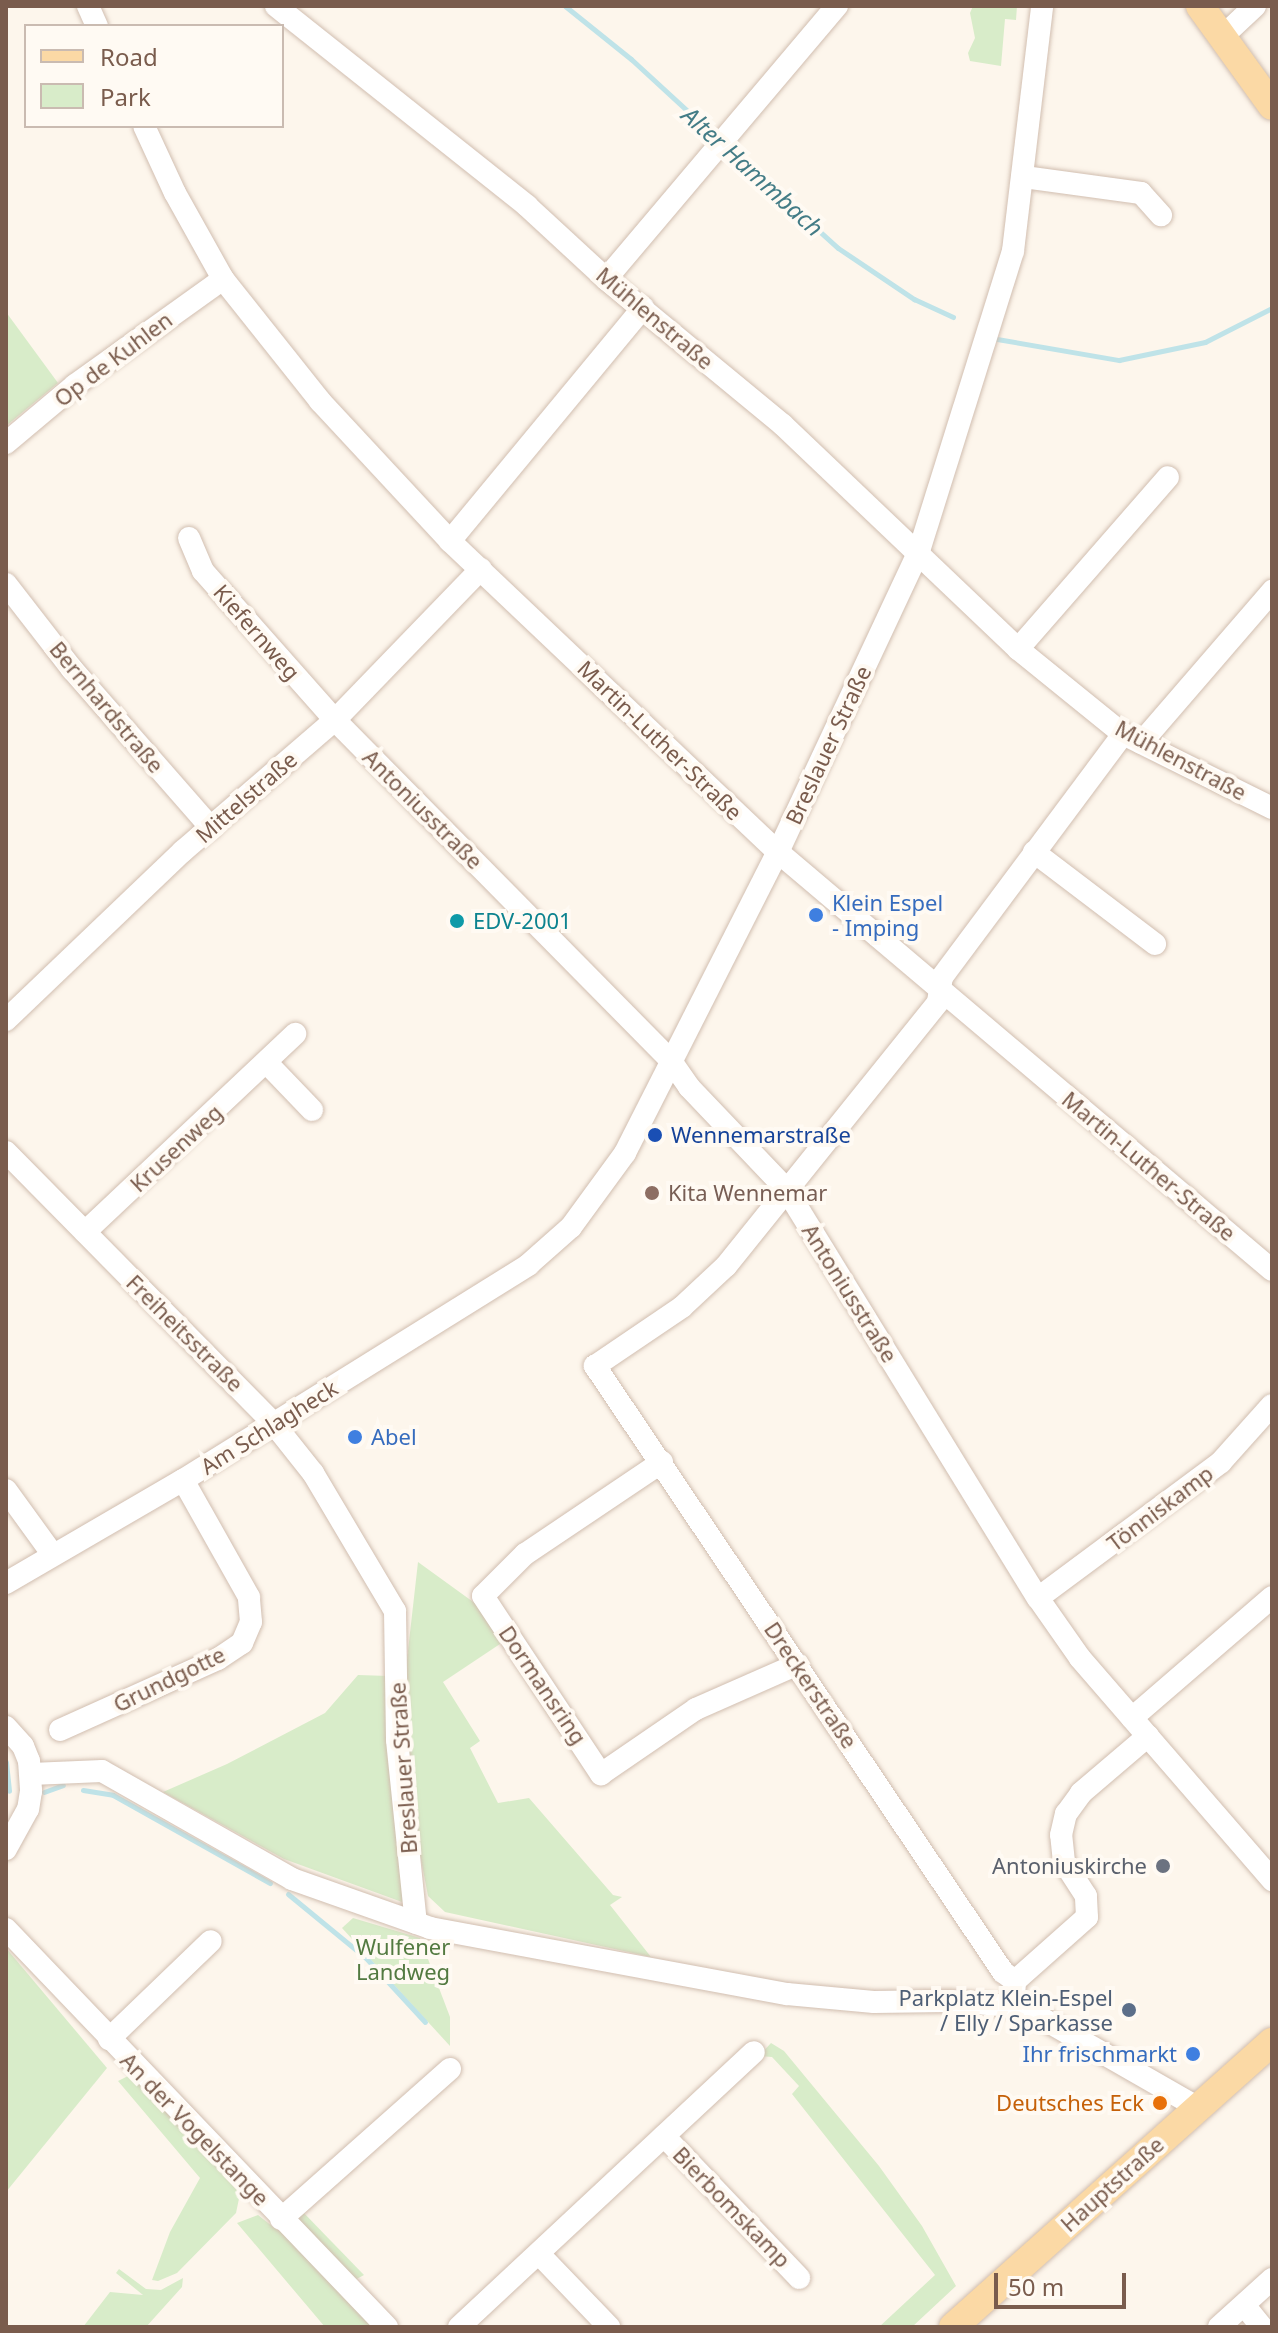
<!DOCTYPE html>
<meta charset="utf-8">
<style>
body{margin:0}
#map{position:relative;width:1278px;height:2333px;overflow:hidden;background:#fdf6ec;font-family:"Noto Sans",sans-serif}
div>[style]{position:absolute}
.green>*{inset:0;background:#d8ecc9}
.stream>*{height:5px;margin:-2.5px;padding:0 2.5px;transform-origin:2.5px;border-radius:2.5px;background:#bfe3e8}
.roads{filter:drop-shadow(0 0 2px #d1beb0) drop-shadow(0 0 2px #d1beb0)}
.minor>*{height:22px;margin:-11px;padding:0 11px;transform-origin:11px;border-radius:11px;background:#fff}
.major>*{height:28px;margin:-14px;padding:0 14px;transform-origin:14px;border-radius:14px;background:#fbd9a5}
.dots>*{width:22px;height:22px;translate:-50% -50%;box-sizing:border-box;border:4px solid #fffaf3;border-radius:50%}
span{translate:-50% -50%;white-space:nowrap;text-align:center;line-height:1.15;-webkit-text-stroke:8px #fffaf3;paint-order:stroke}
.street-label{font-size:22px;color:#7a5c4d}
.shop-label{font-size:22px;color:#366cbe}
.left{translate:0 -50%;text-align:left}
.right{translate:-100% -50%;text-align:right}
.culture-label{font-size:22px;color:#0d838f}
.transit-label{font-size:22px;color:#164399}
.education-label{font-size:22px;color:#785e54}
.worship-label{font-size:22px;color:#5b616d}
.park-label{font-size:22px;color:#537a41}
.service-label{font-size:22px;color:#4e5e75}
.food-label{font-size:22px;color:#c56008}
.water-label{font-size:24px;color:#437c86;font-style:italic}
.frame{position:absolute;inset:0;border:8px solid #7a5c4d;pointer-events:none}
.legend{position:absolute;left:24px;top:24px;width:260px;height:104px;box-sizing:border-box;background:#fffaf3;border:2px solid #cabbb1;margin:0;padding:10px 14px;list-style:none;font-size:24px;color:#7a5c4d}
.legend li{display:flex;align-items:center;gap:16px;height:40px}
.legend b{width:40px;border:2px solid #cabbb1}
.scale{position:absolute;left:994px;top:2273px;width:132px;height:36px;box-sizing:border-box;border:4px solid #7a5c4d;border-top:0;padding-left:10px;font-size:24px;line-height:28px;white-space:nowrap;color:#7a5c4d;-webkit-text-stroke:6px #fffaf3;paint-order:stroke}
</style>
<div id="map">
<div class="green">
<i style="clip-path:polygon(973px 6px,1017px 6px,1016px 20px,1005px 19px,1001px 66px,970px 61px,968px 53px,975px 38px,970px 13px)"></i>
<i style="clip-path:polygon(6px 312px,58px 383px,6px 426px)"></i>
<i style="clip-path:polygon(418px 1562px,476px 1604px,503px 1642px,443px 1682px,480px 1741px,470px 1748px,498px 1803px,529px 1798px,613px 1895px,622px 1897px,610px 1905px,651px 1957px,445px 1912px,428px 1896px,410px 1802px,405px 1677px)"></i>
<i style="clip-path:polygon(358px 1675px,389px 1676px,411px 1893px,402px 1902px,284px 1859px,163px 1792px,227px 1764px,325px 1713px)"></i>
<i style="clip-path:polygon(353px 1918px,420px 1938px,450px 2017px,450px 2046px,342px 1928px)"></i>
<i style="clip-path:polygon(6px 1948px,107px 2068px,6px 2192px)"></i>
<i style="clip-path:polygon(771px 2043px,784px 2051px,879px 2166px,922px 2226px,956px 2286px,912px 2327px,879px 2327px,935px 2275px,792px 2094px,799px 2086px,772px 2057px,759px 2056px)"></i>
<i style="clip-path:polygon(132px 2074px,241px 2189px,236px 2213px,177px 2273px,158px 2281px,152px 2280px,170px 2232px,200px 2178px,118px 2081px)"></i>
<i style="clip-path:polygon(300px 2209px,364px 2275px,353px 2281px,295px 2217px)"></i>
<i style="clip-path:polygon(258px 2215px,277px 2230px,285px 2231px,378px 2327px,325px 2327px,237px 2223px)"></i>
<i style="clip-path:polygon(119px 2269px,146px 2289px,161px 2290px,183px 2278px,182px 2287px,146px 2327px,83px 2327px,110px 2292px,143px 2295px,116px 2273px)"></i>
</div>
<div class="stream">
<i style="left:565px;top:6px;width:85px;rotate:38.8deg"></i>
<i style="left:631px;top:59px;width:118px;rotate:42.6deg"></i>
<i style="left:725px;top:146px;width:152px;rotate:42.1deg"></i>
<i style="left:838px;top:248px;width:92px;rotate:33.9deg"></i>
<i style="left:914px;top:299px;width:43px;rotate:24.8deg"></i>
<i style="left:997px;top:339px;width:124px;rotate:9.8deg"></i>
<i style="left:1119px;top:360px;width:88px;rotate:-11.8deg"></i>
<i style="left:1205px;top:342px;width:75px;rotate:-26.9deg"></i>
<i style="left:6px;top:1762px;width:29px;rotate:84deg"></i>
<i style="left:83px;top:1790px;width:30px;rotate:9deg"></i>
<i style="left:113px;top:1795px;width:180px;rotate:29.3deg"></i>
<i style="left:44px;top:1792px;width:20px;rotate:-20deg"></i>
<i style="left:288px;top:1894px;width:101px;rotate:39.4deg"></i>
<i style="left:366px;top:1958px;width:87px;rotate:47.3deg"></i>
</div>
<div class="roads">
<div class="minor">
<i style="left:88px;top:6px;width:22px;rotate:66deg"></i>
<i style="left:276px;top:6px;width:321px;rotate:38.5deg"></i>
<i style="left:527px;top:206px;width:108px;rotate:42.7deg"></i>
<i style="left:606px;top:279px;width:229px;rotate:39.5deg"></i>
<i style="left:783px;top:425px;width:325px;rotate:43.6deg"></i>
<i style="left:1018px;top:649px;width:135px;rotate:39deg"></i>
<i style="left:1123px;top:734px;width:166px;rotate:26.4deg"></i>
<i style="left:1223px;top:36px;width:44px;rotate:-43.2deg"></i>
<i style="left:144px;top:126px;width:74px;rotate:65.2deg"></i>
<i style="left:175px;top:193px;width:98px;rotate:60.8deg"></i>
<i style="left:223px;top:279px;width:156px;rotate:51.5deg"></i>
<i style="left:320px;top:401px;width:191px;rotate:47.1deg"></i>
<i style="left:450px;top:541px;width:452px;rotate:43.5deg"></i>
<i style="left:778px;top:852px;width:647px;rotate:40.24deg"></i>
<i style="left:1024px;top:177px;width:118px;rotate:7.8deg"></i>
<i style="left:1141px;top:193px;width:30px;rotate:48deg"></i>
<i style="left:606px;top:279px;width:358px;rotate:-49.8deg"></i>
<i style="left:6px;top:443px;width:90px;rotate:-40deg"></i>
<i style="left:75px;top:385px;width:182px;rotate:-35.6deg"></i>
<i style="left:189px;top:538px;width:36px;rotate:67deg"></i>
<i style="left:203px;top:571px;width:199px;rotate:48.5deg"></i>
<i style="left:335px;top:720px;width:479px;rotate:45.4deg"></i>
<i style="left:671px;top:1061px;width:32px;rotate:55deg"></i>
<i style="left:689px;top:1087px;width:141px;rotate:46.4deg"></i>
<i style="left:786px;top:1189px;width:480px;rotate:58.4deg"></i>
<i style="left:1038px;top:1598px;width:73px;rotate:55deg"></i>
<i style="left:1080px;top:1658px;width:294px;rotate:49.1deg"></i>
<i style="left:450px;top:541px;width:303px;rotate:-50.4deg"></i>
<i style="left:6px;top:584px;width:108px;rotate:52.2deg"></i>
<i style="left:72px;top:669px;width:211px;rotate:48.8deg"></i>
<i style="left:1018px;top:649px;width:228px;rotate:-48.9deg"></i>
<i style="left:1141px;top:743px;width:201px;rotate:-49.2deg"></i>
<i style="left:1034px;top:852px;width:152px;rotate:37.2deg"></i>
<i style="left:6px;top:1020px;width:245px;rotate:-43.7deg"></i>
<i style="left:183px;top:851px;width:201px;rotate:-40.8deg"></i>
<i style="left:335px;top:720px;width:210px;rotate:-46deg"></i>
<i style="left:267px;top:1063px;width:65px;rotate:46.2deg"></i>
<i style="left:6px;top:1152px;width:382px;rotate:45.4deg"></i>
<i style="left:274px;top:1424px;width:63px;rotate:51.5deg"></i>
<i style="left:313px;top:1473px;width:161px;rotate:59.3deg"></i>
<i style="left:395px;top:1611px;width:129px;rotate:89.1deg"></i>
<i style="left:397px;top:1740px;width:184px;rotate:84.1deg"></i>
<i style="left:85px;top:1232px;width:289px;rotate:-43.3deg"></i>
<i style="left:662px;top:1462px;width:165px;rotate:146.1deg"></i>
<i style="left:525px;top:1554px;width:59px;rotate:135deg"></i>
<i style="left:483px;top:1596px;width:214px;rotate:56.5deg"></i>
<i style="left:601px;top:1774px;width:115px;rotate:-34.4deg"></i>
<i style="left:696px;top:1709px;width:111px;rotate:-23.8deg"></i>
<i style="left:6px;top:1490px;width:80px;rotate:54.1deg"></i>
<i style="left:6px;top:1583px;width:205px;rotate:-30.2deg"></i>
<i style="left:183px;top:1480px;width:407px;rotate:-31.9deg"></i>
<i style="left:528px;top:1265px;width:57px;rotate:-41.5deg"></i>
<i style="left:571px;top:1227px;width:92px;rotate:-53.9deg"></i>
<i style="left:625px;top:1153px;width:338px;rotate:-63.1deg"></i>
<i style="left:778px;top:852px;width:332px;rotate:-64.9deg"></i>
<i style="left:919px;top:551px;width:314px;rotate:-72.6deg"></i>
<i style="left:1013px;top:251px;width:247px;rotate:-83.2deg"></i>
<i style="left:1038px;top:1598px;width:228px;rotate:-36.6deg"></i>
<i style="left:1221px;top:1462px;width:76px;rotate:-48.2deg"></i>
<i style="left:1132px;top:1718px;width:185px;rotate:-40.8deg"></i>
<i style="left:6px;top:1727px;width:25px;rotate:48deg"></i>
<i style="left:23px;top:1746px;width:16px;rotate:68deg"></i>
<i style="left:29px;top:1761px;width:30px;rotate:86deg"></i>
<i style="left:31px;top:1791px;width:18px;rotate:99deg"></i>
<i style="left:28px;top:1809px;width:46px;rotate:118.8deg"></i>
<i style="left:60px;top:1730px;width:173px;rotate:-24.2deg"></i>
<i style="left:218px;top:1659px;width:29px;rotate:-34deg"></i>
<i style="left:242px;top:1643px;width:23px;rotate:-67deg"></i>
<i style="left:251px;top:1622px;width:25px;rotate:-95deg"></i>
<i style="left:249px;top:1597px;width:134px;rotate:-119.4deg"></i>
<i style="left:31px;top:1774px;width:71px;rotate:-2.4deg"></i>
<i style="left:102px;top:1771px;width:219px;rotate:29.6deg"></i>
<i style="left:292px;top:1879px;width:146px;rotate:19.5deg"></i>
<i style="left:430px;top:1928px;width:363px;rotate:10.5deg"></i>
<i style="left:787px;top:1994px;width:87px;rotate:5.3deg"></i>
<i style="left:874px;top:2002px;width:76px;rotate:-0.8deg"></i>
<i style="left:950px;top:2001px;width:63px;rotate:4.5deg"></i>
<i style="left:1013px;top:2006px;width:35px;rotate:24deg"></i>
<i style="left:1045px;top:2020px;width:175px;rotate:29.8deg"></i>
<i style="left:6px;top:1929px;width:551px;rotate:46.25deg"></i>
<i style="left:1015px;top:1981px;width:96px;rotate:-41.6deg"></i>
<i style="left:1087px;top:1917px;width:21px;rotate:-93deg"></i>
<i style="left:1086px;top:1896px;width:40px;rotate:-122.9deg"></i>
<i style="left:1064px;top:1862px;width:27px;rotate:-96deg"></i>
<i style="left:1061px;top:1835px;width:22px;rotate:-77deg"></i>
<i style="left:1066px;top:1814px;width:26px;rotate:-54deg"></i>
<i style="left:1081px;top:1793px;width:88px;rotate:-40.4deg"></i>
<i style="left:1013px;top:2006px;width:25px;rotate:-85deg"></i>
<i style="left:1015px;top:1981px;width:15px;rotate:-143deg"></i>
<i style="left:1003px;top:1972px;width:731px;rotate:-123.95deg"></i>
<i style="left:595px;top:1366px;width:105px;rotate:-34.1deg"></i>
<i style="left:682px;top:1307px;width:60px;rotate:-43deg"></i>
<i style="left:726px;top:1266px;width:339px;rotate:-51.2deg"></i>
<i style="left:938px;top:1002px;width:25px;rotate:-81deg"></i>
<i style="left:942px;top:977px;width:303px;rotate:-53.3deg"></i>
<i style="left:109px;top:2039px;width:141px;rotate:-43.9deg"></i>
<i style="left:664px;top:2136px;width:196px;rotate:46.4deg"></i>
<i style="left:281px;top:2219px;width:226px;rotate:-41.6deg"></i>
<i style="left:540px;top:2255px;width:100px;rotate:46.2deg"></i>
<i style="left:1244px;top:2305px;width:28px;rotate:51deg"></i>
<i style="left:459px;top:2327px;width:403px;rotate:-43deg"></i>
<i style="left:1219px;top:2327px;width:72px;rotate:-42.2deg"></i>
</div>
<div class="major">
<i style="left:1200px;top:6px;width:123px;rotate:54.2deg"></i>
<i style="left:953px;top:2327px;width:428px;rotate:-41.8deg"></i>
</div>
</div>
<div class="dots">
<i style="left:816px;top:915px;background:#3f7fe0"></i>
<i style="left:457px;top:921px;background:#0f9aa8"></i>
<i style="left:655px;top:1135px;background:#1a4fb4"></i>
<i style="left:652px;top:1193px;background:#8d6e63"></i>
<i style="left:355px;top:1437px;background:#3f7fe0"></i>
<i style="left:1163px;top:1866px;background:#6b7280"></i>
<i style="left:1129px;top:2010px;background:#5c6f8a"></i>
<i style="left:1193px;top:2054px;background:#3f7fe0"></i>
<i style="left:1160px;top:2103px;background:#e8710a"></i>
</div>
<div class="street-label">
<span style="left:655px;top:318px;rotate:40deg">Mühlenstraße</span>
<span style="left:113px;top:359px;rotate:-37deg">Op de Kuhlen</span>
<span style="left:257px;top:632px;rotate:49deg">Kiefernweg</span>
<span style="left:107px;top:707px;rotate:50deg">Bernhardstraße</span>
<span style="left:660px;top:740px;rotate:44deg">Martin-Luther-Straße</span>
<span style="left:828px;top:745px;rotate:-65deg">Breslauer Straße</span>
<span style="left:1181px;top:760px;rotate:28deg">Mühlenstraße</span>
<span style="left:246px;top:797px;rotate:-41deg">Mittelstraße</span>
<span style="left:423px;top:809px;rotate:45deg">Antoniusstraße</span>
<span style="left:176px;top:1148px;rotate:-43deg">Krusenweg</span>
<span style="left:1149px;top:1166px;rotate:40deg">Martin-Luther-Straße</span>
<span style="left:850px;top:1293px;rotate:58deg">Antoniusstraße</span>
<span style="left:185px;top:1333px;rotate:45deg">Freiheitsstraße</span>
<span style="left:269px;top:1427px;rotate:-32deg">Am Schlagheck</span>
<span style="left:1160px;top:1508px;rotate:-37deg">Tönniskamp</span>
<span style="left:169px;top:1679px;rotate:-26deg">Grundgotte</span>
<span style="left:543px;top:1685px;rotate:56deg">Dormansring</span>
<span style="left:811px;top:1685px;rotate:56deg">Dreckerstraße</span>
<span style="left:403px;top:1768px;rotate:-94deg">Breslauer Straße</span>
<span style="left:195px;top:2129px;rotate:46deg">An der Vogelstange</span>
<span style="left:1112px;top:2184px;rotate:-42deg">Hauptstraße</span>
<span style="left:732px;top:2207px;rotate:46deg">Bierbomskamp</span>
</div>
<div class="shop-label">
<span class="left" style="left:832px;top:915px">Klein Espel<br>- Imping</span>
<span class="left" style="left:371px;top:1437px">Abel</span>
<span class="right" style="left:1177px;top:2054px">Ihr frischmarkt</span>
</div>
<div class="culture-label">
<span class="left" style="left:473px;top:921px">EDV-2001</span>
</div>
<div class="transit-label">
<span class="left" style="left:671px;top:1135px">Wennemarstraße</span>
</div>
<div class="education-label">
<span class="left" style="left:668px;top:1193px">Kita Wennemar</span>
</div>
<div class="worship-label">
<span class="right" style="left:1147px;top:1866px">Antoniuskirche</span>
</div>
<div class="park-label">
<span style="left:403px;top:1959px">Wulfener<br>Landweg</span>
</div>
<div class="service-label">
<span class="right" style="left:1113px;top:2010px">Parkplatz Klein-Espel<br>/ Elly / Sparkasse</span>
</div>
<div class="food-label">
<span class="right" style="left:1144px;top:2103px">Deutsches Eck</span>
</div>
<div class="water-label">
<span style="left:753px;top:171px;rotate:42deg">Alter Hammbach</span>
</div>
<div class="frame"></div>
<ul class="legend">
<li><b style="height:10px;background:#fbd9a5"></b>Road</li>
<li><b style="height:22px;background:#d8ecc9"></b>Park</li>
</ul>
<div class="scale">50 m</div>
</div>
